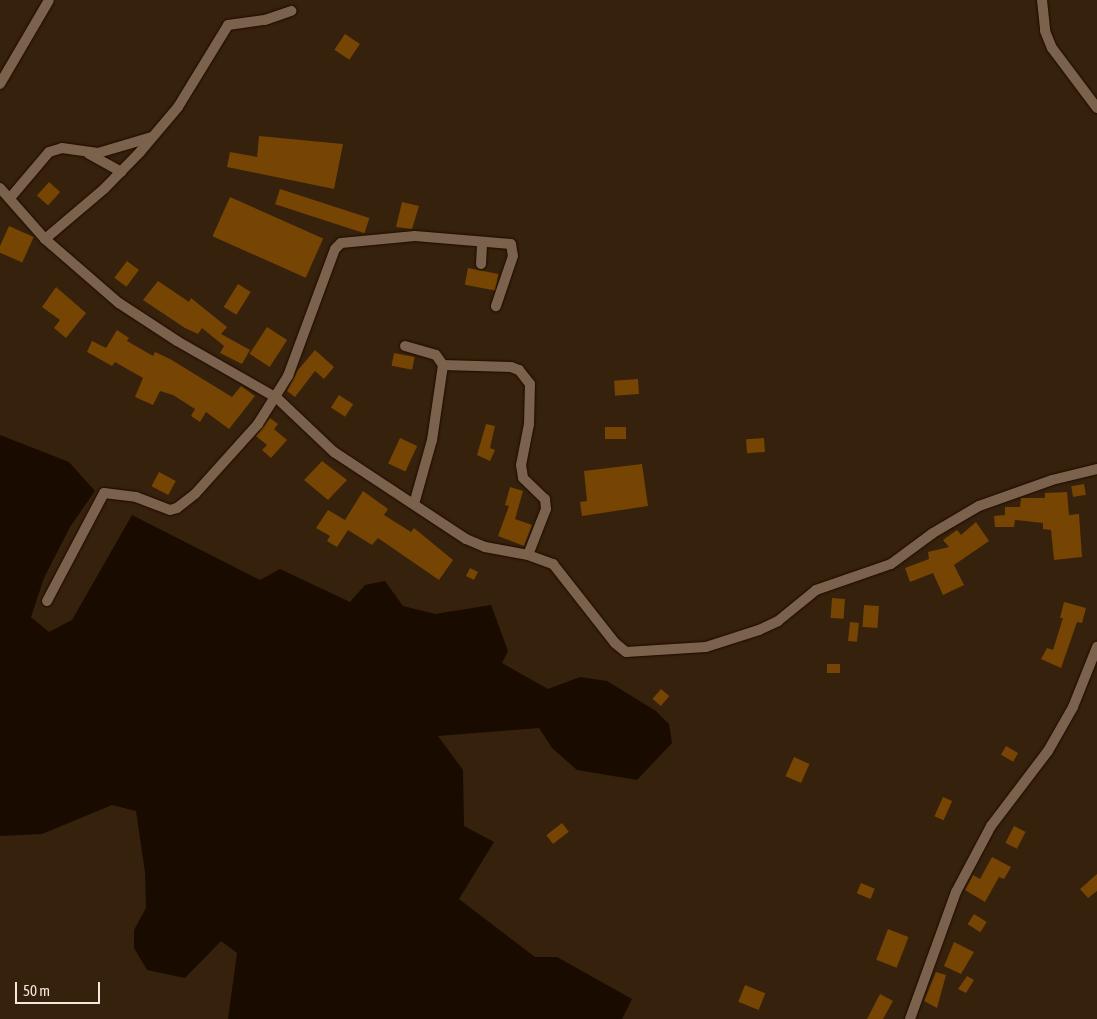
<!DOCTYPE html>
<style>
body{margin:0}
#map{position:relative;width:1097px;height:1019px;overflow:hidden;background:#36210c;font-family:"Asap Condensed",sans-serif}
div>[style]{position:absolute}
.water>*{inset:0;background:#1a0b00}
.building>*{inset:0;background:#764403;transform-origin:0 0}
.roads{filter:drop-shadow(0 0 1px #1d0a00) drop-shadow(0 0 1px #1d0a00)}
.minor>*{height:10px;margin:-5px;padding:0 5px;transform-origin:5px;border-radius:5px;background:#7a624c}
span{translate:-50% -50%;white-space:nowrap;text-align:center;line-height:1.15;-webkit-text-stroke:5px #36210c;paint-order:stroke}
.scale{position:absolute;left:15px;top:982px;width:85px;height:22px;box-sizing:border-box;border:2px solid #f5e7db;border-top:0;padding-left:6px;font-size:15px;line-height:18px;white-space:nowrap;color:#f5e7db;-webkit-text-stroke:4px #36210c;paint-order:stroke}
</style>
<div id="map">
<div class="water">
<i style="clip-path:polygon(0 435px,69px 462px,95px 491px,70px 527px,44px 578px,31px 617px,49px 632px,72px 620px,132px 515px,260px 580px,280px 569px,350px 602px,365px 585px,385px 581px,403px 606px,435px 614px,491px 605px,508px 651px,502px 663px,548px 689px,580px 677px,607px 681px,656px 711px,669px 724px,672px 743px,637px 780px,577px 770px,552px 748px,539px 728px,438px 736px,463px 770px,464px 826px,494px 842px,459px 899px,535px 957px,557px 957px,632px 999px,622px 1019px,228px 1019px,237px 953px,221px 941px,185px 978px,147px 970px,134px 948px,134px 930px,146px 908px,145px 872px,136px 811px,112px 805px,42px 834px,0 836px)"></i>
</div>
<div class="building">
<i style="left:345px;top:34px;width:18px;height:19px;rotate:34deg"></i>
<i style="clip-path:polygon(259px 136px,343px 144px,334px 189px,227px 167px,230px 152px,257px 157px)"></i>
<i style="left:49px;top:182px;width:15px;height:18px;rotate:42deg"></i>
<i style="left:280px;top:189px;width:94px;height:16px;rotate:18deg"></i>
<i style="left:230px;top:197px;width:102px;height:43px;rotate:24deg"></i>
<i style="clip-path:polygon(402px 202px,419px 206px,412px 229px,396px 227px)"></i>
<i style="left:9px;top:226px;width:27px;height:28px;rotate:24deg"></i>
<i style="left:127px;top:261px;width:15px;height:21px;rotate:37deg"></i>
<i style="left:468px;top:268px;width:31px;height:17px;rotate:11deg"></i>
<i style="clip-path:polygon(158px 281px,189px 302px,191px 298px,227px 327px,221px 334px,250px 350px,242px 364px,220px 353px,224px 346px,202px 328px,198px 334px,185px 328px,143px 300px)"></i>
<i style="left:238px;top:284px;width:15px;height:27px;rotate:32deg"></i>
<i style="clip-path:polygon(56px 287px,86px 313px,66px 338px,54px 328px,60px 320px,42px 307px)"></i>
<i style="left:267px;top:327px;width:24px;height:32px;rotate:33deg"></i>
<i style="clip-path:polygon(117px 330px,129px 338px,127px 341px,153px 356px,155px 352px,170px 359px,232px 397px,241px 386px,255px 396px,229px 429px,206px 412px,200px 422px,191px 416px,195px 409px,173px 395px,160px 391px,153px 405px,135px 397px,143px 378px,115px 362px,112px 366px,87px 352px,92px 341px,106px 348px)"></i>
<i style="clip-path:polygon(315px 350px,334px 367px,324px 379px,315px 371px,295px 397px,287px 391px,298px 370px)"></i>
<i style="left:394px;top:353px;width:21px;height:13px;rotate:11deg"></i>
<i style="left:638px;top:379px;width:15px;height:24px;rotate:86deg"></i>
<i style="left:339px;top:395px;width:17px;height:15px;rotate:33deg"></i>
<i style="clip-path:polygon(270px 418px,278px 424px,274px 429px,287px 440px,271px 458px,262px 450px,267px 445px,256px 436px)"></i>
<i style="clip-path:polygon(486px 424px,495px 426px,490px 448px,495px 450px,490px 461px,477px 455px)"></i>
<i style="left:605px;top:427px;width:21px;height:12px"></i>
<i style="left:400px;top:438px;width:19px;height:28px;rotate:25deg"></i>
<i style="left:764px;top:438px;width:14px;height:18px;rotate:86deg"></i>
<i style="clip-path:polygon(322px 461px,347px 480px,328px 500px,304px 480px)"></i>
<i style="clip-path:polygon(642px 464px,648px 506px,582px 516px,580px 502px,587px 501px,584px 471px)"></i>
<i style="left:159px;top:472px;width:19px;height:16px;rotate:28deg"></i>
<i style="left:1084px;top:484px;width:11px;height:13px;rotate:80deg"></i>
<i style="clip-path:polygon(510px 487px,523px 491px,515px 519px,532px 525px,524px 546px,498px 536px,509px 506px,505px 505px)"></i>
<i style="clip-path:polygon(363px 491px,388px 509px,384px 515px,411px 532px,414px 528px,453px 560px,439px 580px,378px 538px,372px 545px,348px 530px,337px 547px,327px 541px,330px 536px,316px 528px,328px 510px,345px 520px)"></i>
<i style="clip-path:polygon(1067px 492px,1069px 515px,1079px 514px,1082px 557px,1054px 560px,1051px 530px,1043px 529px,1043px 523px,1015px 520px,1014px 527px,995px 527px,994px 516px,1005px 515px,1005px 507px,1020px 507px,1021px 498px,1045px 498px,1045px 493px)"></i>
<i style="clip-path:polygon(976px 522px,989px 541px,954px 565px,964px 585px,943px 595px,933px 573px,910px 582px,905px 568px,929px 559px,928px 552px,949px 547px,943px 540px,957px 530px,961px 535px)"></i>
<i style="left:470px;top:568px;width:9px;height:9px;rotate:27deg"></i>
<i style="left:832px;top:598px;width:13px;height:20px;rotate:4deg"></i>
<i style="clip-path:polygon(1064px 602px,1086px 608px,1082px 623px,1077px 622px,1061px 668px,1041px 659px,1047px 648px,1053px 650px,1063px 618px,1060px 618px)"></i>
<i style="left:864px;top:605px;width:15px;height:22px;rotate:4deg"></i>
<i style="left:850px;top:622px;width:9px;height:19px;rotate:6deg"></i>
<i style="left:827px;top:664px;width:13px;height:9px"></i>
<i style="left:661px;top:689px;width:11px;height:13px;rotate:41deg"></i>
<i style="left:1006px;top:746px;width:14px;height:10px;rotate:30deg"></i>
<i style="left:794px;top:757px;width:17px;height:21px;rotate:24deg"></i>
<i style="left:943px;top:797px;width:10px;height:21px;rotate:24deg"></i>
<i style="left:562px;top:823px;width:11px;height:20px;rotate:52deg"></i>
<i style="left:1014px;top:826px;width:13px;height:19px;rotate:27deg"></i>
<i style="clip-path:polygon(992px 857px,1011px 867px,1004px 879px,999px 877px,985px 902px,965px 890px,973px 875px,980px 879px)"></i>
<i style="clip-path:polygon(1097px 874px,1097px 891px,1088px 898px,1080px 889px)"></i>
<i style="left:861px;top:883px;width:15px;height:11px;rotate:23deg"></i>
<i style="left:974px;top:914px;width:15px;height:12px;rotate:32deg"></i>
<i style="left:888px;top:929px;width:22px;height:33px;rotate:21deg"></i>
<i style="clip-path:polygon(954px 942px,974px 952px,961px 974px,944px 966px)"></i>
<i style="clip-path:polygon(936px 972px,946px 975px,937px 1008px,924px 1001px)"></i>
<i style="clip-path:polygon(967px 976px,974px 980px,966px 993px,958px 989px)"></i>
<i style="left:745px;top:985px;width:22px;height:18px;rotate:22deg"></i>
<i style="clip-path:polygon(880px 994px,893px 1001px,883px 1019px,867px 1019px)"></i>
</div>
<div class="roads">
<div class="minor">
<i style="left:1042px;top:0;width:31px;rotate:84deg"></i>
<i style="left:1045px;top:31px;width:18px;rotate:68deg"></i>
<i style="left:1052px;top:48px;width:75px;rotate:53.1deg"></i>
<i style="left:0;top:84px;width:97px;rotate:-59.7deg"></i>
<i style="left:89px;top:154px;width:37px;rotate:29deg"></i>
<i style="left:0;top:188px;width:68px;rotate:48.6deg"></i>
<i style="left:45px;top:239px;width:98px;rotate:40.9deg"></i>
<i style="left:119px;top:303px;width:69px;rotate:33.2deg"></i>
<i style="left:177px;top:341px;width:115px;rotate:29.7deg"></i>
<i style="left:277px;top:398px;width:79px;rotate:43.5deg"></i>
<i style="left:334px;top:452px;width:158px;rotate:33.4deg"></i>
<i style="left:466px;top:539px;width:21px;rotate:23deg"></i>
<i style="left:485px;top:547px;width:44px;rotate:10.5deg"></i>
<i style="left:528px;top:555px;width:27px;rotate:20deg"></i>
<i style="left:553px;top:564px;width:100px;rotate:51.9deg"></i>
<i style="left:615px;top:643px;width:14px;rotate:39deg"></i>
<i style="left:626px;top:652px;width:80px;rotate:-3.6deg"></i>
<i style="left:706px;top:647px;width:56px;rotate:-17.8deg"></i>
<i style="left:759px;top:630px;width:21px;rotate:-25deg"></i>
<i style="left:778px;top:621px;width:49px;rotate:-39.2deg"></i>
<i style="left:816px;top:590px;width:79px;rotate:-19.1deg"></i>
<i style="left:891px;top:564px;width:52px;rotate:-36.4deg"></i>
<i style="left:933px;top:533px;width:53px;rotate:-30.4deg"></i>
<i style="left:979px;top:506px;width:77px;rotate:-19.6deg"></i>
<i style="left:1052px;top:480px;width:46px;rotate:-13.7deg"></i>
<i style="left:10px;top:198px;width:60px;rotate:-49.7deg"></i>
<i style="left:49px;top:152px;width:14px;rotate:-17deg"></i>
<i style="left:62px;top:148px;width:36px;rotate:8deg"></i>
<i style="left:98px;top:153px;width:56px;rotate:-16.5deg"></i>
<i style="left:45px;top:239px;width:77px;rotate:-40.3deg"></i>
<i style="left:104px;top:189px;width:52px;rotate:-45.8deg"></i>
<i style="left:140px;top:152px;width:59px;rotate:-49.8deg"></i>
<i style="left:178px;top:107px;width:96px;rotate:-58.6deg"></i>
<i style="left:228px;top:25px;width:37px;rotate:-8deg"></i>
<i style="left:265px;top:20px;width:28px;rotate:-19deg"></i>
<i style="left:481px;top:264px;width:22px;rotate:-87deg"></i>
<i style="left:405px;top:346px;width:32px;rotate:16deg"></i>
<i style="left:436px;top:355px;width:12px;rotate:55deg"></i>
<i style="left:443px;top:365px;width:76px;rotate:98.3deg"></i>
<i style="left:432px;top:440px;width:66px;rotate:105.7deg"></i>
<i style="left:443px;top:365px;width:68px;rotate:1.7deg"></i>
<i style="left:511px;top:367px;width:9px;rotate:21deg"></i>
<i style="left:519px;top:370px;width:18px;rotate:52deg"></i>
<i style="left:530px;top:384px;width:40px;rotate:91.4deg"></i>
<i style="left:529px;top:424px;width:42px;rotate:101deg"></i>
<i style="left:521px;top:465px;width:13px;rotate:81deg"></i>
<i style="left:523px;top:478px;width:30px;rotate:44deg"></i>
<i style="left:545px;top:499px;width:10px;rotate:84deg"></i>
<i style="left:546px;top:509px;width:49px;rotate:111.4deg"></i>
<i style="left:47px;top:601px;width:122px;rotate:-62.2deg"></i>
<i style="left:104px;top:493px;width:32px;rotate:7deg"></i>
<i style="left:136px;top:497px;width:36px;rotate:21deg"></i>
<i style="left:170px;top:510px;width:7px;rotate:-16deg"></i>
<i style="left:177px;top:508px;width:23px;rotate:-38deg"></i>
<i style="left:195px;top:494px;width:94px;rotate:-48deg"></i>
<i style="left:258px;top:424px;width:57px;rotate:-58deg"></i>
<i style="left:288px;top:376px;width:135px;rotate:-69.7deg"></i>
<i style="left:335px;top:249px;width:8px;rotate:-45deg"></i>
<i style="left:341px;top:243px;width:74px;rotate:-5.4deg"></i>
<i style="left:415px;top:236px;width:96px;rotate:4.8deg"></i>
<i style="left:511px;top:244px;width:12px;rotate:81deg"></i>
<i style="left:513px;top:256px;width:53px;rotate:108.8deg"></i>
<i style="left:910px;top:1019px;width:135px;rotate:-70.1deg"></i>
<i style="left:956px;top:892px;width:75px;rotate:-62.1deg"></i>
<i style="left:991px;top:826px;width:94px;rotate:-52.8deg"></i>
<i style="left:1048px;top:751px;width:51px;rotate:-60.4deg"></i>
<i style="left:1073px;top:707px;width:65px;rotate:-68.2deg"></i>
</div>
</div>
<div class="scale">50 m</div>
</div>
